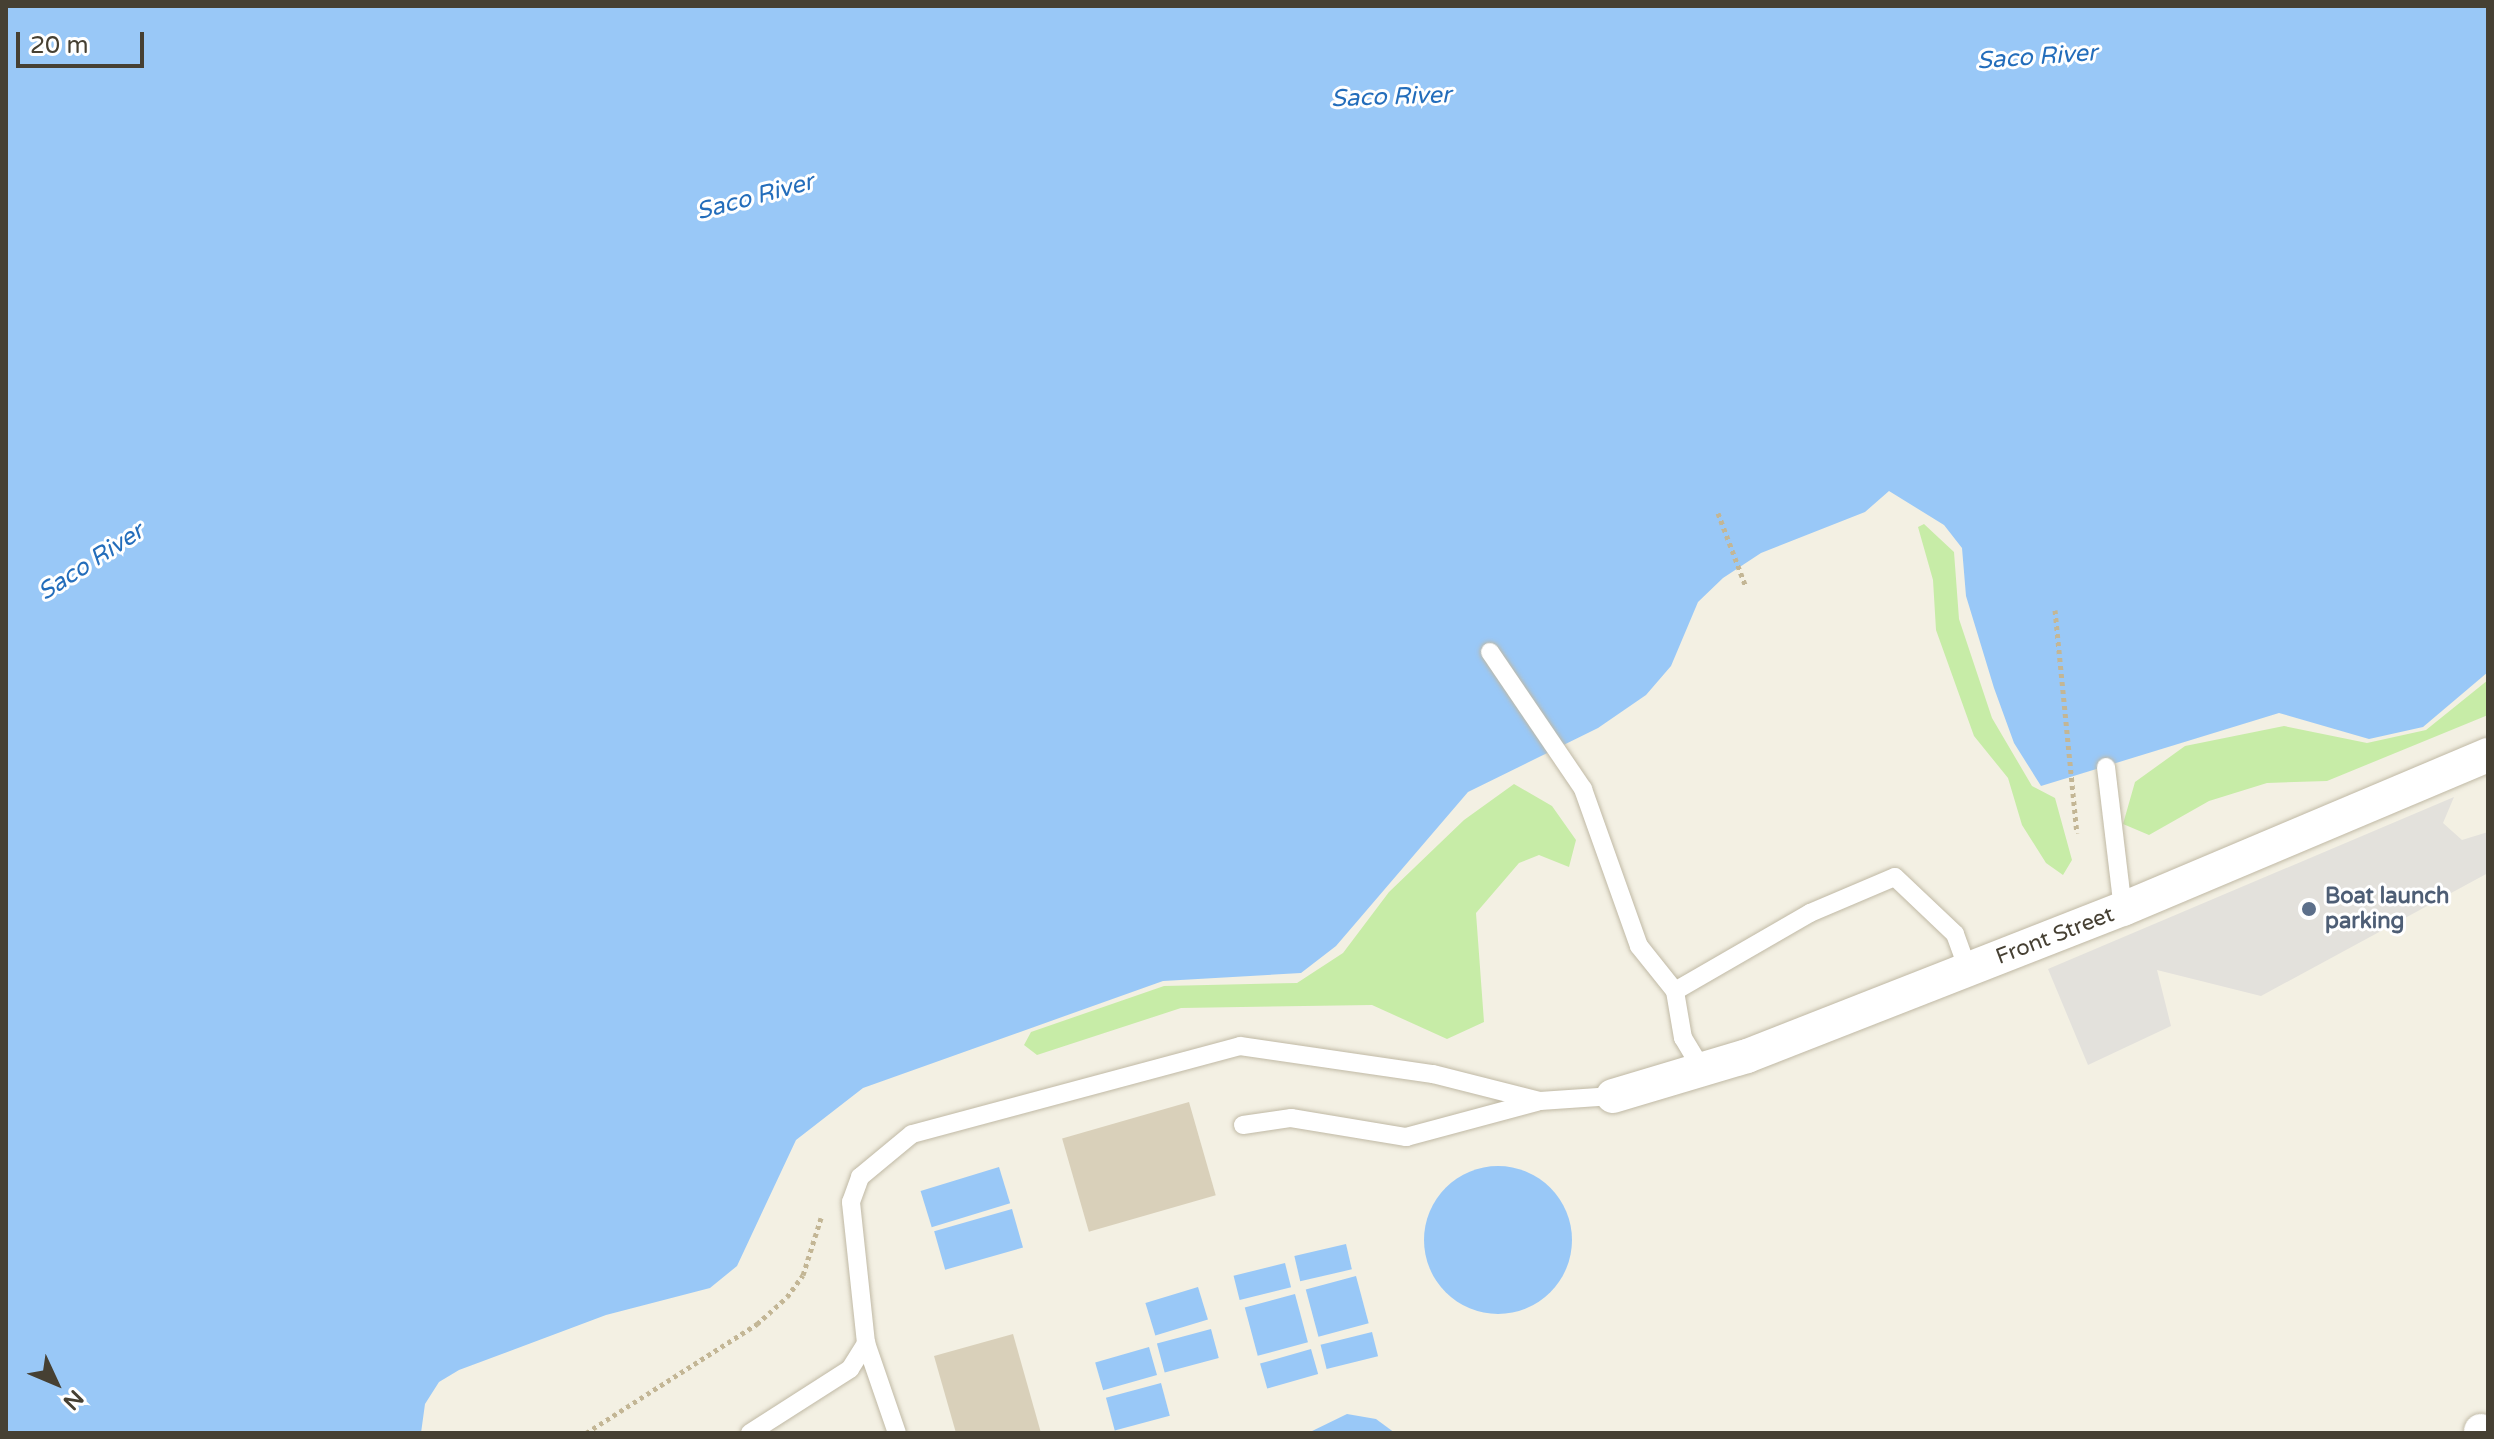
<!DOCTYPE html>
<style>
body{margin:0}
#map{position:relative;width:2494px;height:1439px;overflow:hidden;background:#f3f0e3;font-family:"Varela Round",sans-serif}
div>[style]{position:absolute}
.green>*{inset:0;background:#c7eca7}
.parking>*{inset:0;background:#e3e1dc}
.water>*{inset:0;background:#99c8f7;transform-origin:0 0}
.round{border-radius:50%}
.building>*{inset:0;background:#d9d0ba;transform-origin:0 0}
.path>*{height:5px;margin-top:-2.5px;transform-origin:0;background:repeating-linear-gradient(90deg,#c3b695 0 4px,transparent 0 8px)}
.roads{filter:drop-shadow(0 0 2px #c0b9a5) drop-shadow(0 0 2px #c0b9a5)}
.service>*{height:18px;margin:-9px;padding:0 9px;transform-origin:9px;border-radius:9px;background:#fff}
.minor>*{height:34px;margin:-17px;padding:0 17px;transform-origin:17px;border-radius:17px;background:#fff}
.dots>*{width:22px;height:22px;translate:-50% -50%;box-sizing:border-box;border:4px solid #fff;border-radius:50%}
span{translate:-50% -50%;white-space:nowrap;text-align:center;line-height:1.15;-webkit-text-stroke:6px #fff;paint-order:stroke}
.service-label{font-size:22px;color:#4e5e75;font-weight:700}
.left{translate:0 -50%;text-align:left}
.street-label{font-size:22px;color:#464033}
.water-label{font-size:24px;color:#236dbb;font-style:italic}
.frame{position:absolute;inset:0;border:8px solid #464033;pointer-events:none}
.north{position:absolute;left:16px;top:1343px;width:80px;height:80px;-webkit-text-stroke:6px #fff;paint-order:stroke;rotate:134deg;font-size:22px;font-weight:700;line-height:32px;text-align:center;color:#464033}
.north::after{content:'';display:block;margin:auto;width:28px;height:36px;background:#464033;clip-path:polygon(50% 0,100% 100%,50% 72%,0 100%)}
.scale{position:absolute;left:16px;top:32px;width:128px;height:36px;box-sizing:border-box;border:4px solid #464033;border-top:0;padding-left:10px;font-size:24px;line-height:28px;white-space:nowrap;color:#464033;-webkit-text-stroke:6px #fff;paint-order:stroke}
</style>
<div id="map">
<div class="green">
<i style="clip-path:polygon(1924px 524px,1954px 552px,1959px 619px,1992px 718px,2032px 786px,2055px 798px,2072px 860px,2063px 875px,2046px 863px,2022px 825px,2008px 778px,1974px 736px,1936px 630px,1933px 580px,1918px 527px)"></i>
<i style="clip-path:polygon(2488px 680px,2488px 715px,2327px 781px,2267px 783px,2209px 801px,2149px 835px,2123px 824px,2135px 782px,2185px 746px,2284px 726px,2367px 743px,2426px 730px)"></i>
<i style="clip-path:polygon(1514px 784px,1552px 806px,1576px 840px,1569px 867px,1539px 855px,1519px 863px,1476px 913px,1484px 1022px,1447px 1039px,1372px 1005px,1181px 1008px,1037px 1055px,1024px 1045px,1031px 1032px,1164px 986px,1297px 983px,1343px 953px,1389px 892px,1464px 820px)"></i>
</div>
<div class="parking">
<i style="clip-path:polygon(2454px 797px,2443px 823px,2462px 840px,2488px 832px,2488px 873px,2261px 996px,2157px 970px,2171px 1026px,2088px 1065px,2048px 969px)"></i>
</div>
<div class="water">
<i style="clip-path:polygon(6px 6px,2488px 6px,2488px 672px,2423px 727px,2369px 739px,2279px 713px,2041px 786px,2014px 743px,1994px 688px,1966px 596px,1962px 548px,1944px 525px,1889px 491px,1865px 512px,1761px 553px,1723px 578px,1698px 602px,1671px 666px,1646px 695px,1598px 728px,1468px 792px,1336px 946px,1301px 973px,1163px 981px,863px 1088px,796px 1140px,737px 1266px,710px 1288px,606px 1315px,459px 1370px,439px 1382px,425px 1404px,421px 1433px,6px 1433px)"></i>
<i class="round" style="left:1424px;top:1166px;width:148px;height:148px"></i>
<i style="left:999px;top:1167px;width:38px;height:82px;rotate:73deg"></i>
<i style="left:1012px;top:1209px;width:40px;height:81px;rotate:74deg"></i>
<i style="left:1346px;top:1244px;width:26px;height:53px;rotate:77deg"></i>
<i style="left:1285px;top:1263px;width:25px;height:53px;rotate:76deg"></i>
<i style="left:1356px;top:1276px;width:49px;height:52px;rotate:75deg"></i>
<i style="left:1198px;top:1287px;width:34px;height:55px;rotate:73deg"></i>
<i style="left:1295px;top:1294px;width:50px;height:52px;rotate:75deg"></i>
<i style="left:1211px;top:1329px;width:30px;height:56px;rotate:75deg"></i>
<i style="left:1372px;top:1332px;width:25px;height:53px;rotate:76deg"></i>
<i style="left:1149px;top:1347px;width:29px;height:56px;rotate:74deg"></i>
<i style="left:1311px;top:1349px;width:26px;height:53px;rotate:74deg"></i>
<i style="left:1161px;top:1383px;width:34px;height:57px;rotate:75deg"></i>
<i style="clip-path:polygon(1347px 1414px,1376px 1419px,1395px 1433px,1308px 1433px)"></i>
</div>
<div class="building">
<i style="left:1189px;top:1102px;width:97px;height:132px;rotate:74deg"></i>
<i style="clip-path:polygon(1013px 1334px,1041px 1433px,956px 1433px,934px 1356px)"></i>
</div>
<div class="path">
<i style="left:1718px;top:513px;width:79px;rotate:69.3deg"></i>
<i style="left:2055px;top:610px;width:224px;rotate:84.4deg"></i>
<i style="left:586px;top:1433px;width:203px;rotate:-32.5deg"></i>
<i style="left:757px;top:1324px;width:40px;rotate:-42deg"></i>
<i style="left:787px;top:1297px;width:27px;rotate:-54deg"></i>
<i style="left:803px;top:1275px;width:60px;rotate:-72.5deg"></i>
</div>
<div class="roads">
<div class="service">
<i style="left:1490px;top:652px;width:166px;rotate:55.8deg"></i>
<i style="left:1583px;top:789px;width:167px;rotate:70.4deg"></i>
<i style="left:1639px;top:946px;width:58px;rotate:51.3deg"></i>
<i style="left:2106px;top:767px;width:143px;rotate:83.2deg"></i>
<i style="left:1703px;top:1071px;width:39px;rotate:-121deg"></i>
<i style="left:1683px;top:1038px;width:48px;rotate:-99.7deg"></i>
<i style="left:1675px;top:991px;width:156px;rotate:-30deg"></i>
<i style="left:1810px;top:913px;width:92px;rotate:-23deg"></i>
<i style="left:1895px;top:877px;width:83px;rotate:43.5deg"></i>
<i style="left:1955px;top:934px;width:38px;rotate:70deg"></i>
<i style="left:1243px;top:1125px;width:49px;rotate:-8.3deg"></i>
<i style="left:1291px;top:1118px;width:117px;rotate:9.4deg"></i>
<i style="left:1406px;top:1137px;width:136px;rotate:-15deg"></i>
<i style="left:866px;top:1343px;width:95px;rotate:71deg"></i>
<i style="left:750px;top:1433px;width:119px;rotate:-32.6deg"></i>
<i style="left:850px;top:1369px;width:31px;rotate:-58deg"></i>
<i style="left:866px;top:1343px;width:142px;rotate:-96.1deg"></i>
<i style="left:851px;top:1202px;width:27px;rotate:-70deg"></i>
<i style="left:860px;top:1177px;width:67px;rotate:-39.6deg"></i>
<i style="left:912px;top:1134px;width:340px;rotate:-15deg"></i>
<i style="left:1240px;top:1046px;width:195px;rotate:8.3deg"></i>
<i style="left:1433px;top:1074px;width:110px;rotate:14.2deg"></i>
<i style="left:1540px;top:1101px;width:73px;rotate:-3.9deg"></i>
</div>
<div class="minor">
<i style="left:1613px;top:1096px;width:140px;rotate:-16.6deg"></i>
<i style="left:1747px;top:1056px;width:404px;rotate:-21.4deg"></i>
<i style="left:2123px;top:909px;width:396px;rotate:-22.9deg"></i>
<i style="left:2481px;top:1431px;width:2px;rotate:63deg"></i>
</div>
</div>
<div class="dots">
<i style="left:2309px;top:909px;background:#5c6f8a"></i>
</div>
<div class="service-label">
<span class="left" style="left:2325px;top:909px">Boat launch<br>parking</span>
</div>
<div class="street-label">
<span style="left:2055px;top:936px;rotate:-21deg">Front Street</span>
</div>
<div class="water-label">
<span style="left:2037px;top:57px;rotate:-4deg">Saco River</span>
<span style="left:1391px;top:97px;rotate:-2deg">Saco River</span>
<span style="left:755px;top:197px;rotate:-15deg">Saco River</span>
<span style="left:91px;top:562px;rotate:-33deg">Saco River</span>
</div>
<div class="frame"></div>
<div class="north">N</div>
<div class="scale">20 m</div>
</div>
